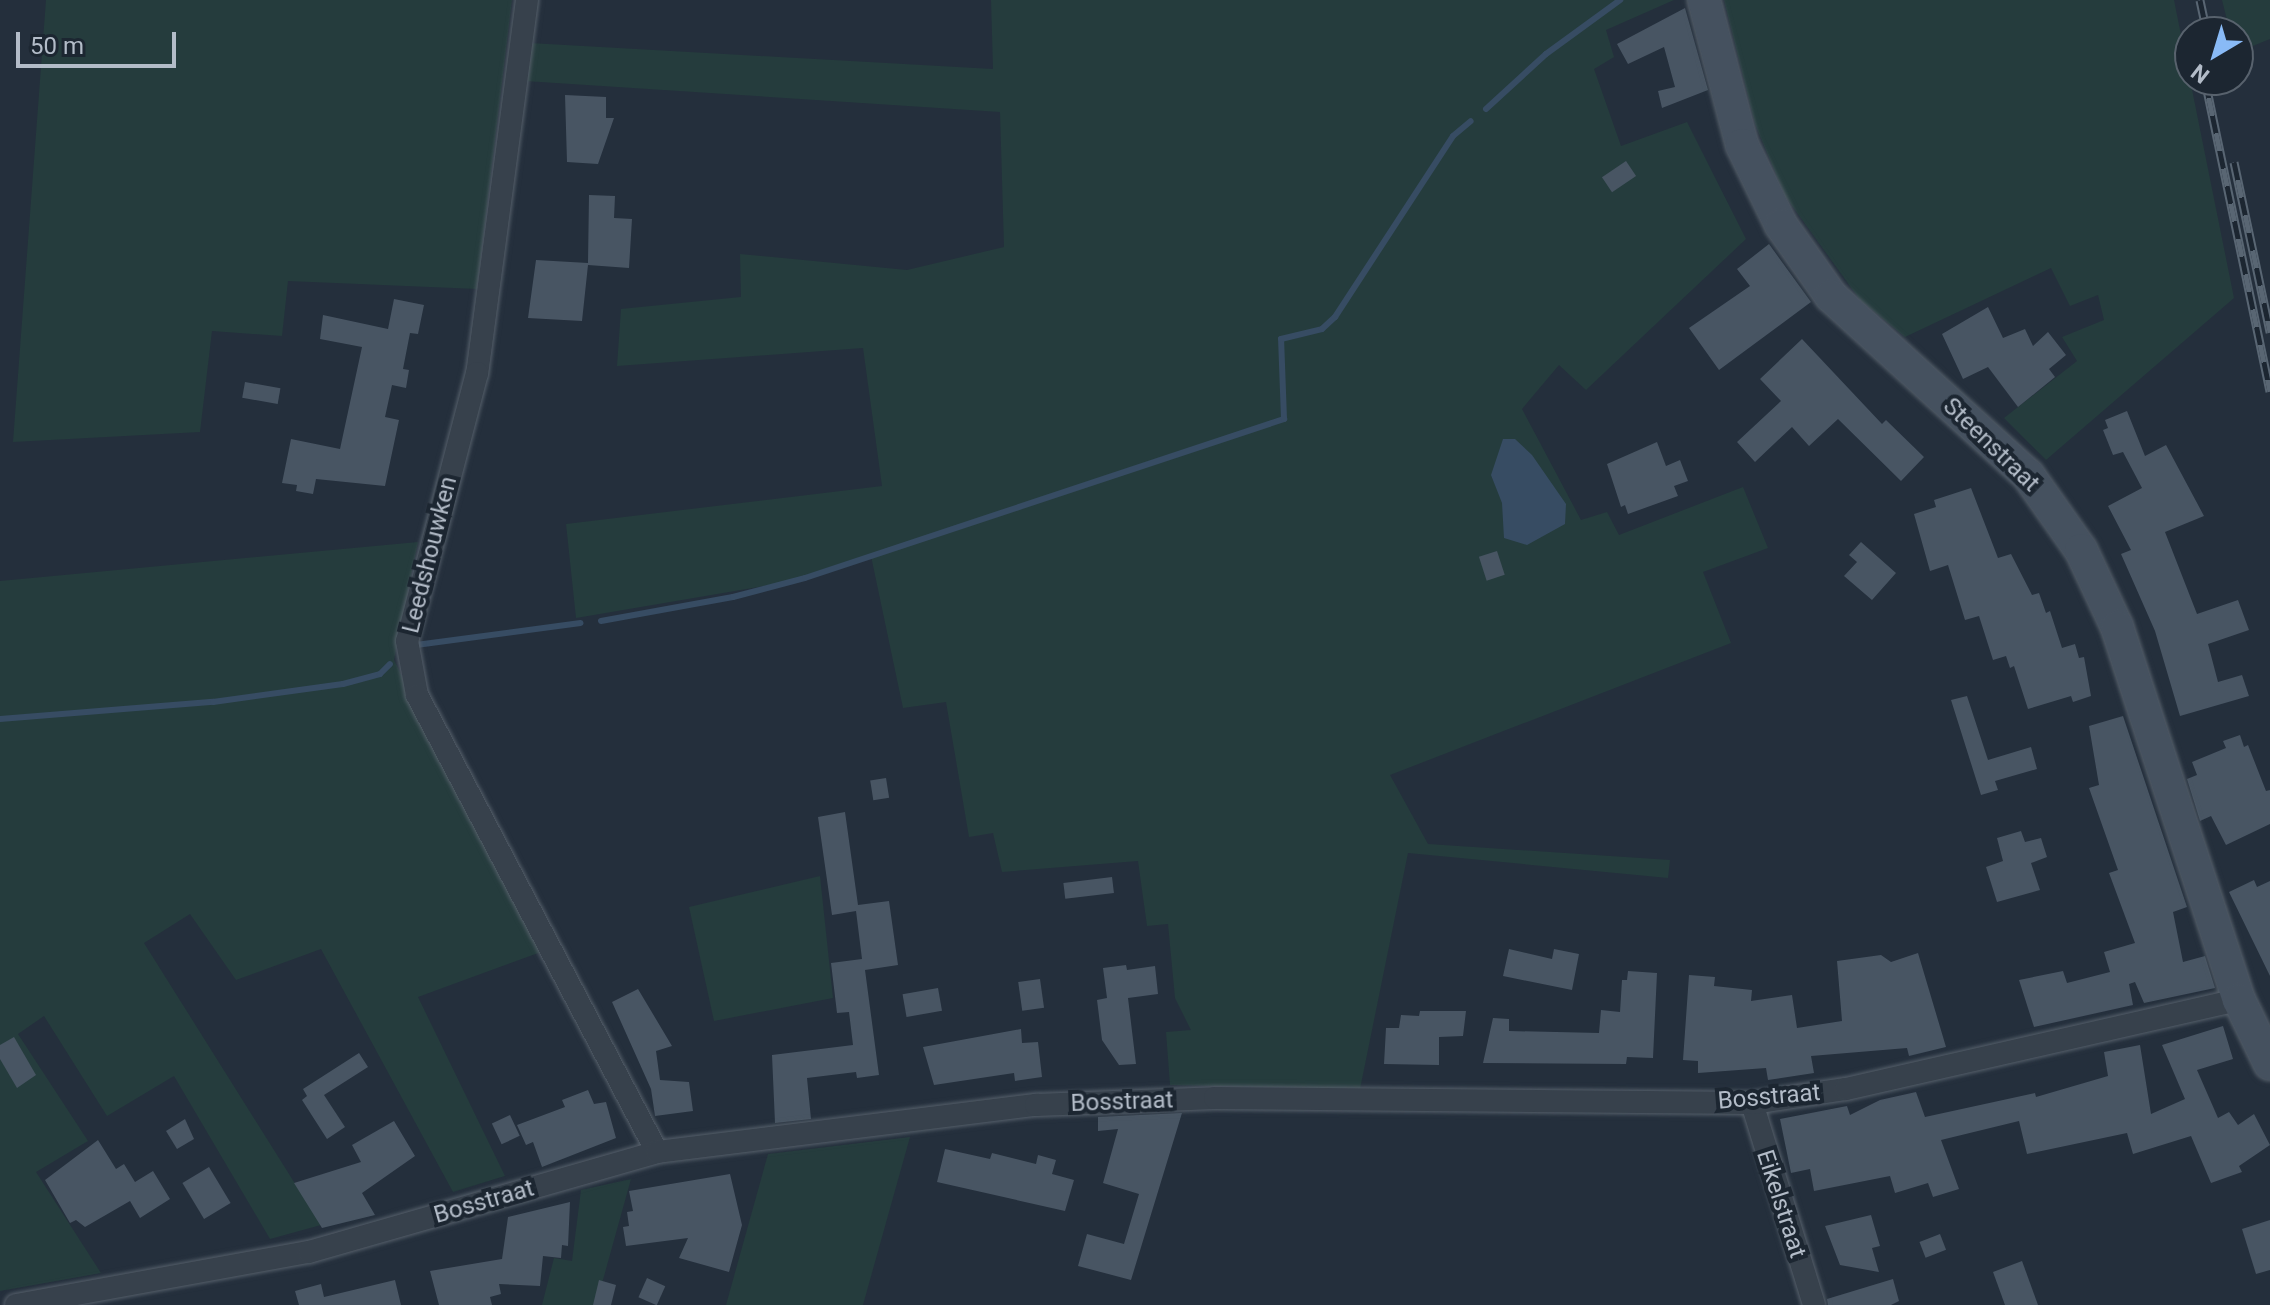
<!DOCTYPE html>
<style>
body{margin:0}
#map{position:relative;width:2270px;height:1305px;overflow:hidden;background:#242f3c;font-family:Roboto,sans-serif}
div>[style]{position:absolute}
.green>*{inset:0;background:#253c3d}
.water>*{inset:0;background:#374c63}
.stream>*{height:6px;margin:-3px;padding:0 3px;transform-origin:3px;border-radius:3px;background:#374c63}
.building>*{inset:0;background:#485563;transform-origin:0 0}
.roads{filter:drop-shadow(0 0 2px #555f6a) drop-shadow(0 0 2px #555f6a)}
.street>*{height:22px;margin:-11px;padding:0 11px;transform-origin:11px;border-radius:11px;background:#37414c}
.secondary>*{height:32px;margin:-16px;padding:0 16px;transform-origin:16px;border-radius:16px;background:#45515f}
.rail>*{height:9px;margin-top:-4.5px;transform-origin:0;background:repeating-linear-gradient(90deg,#1c2631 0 18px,#596673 0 36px);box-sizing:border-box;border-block:2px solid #596673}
span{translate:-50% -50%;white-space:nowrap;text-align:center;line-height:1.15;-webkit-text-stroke:8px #1c2631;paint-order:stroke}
.street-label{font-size:24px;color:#b3bcc8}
.north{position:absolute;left:2174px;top:16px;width:80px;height:80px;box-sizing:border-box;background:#1c2631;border:2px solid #58626d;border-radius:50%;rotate:218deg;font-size:22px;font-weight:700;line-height:32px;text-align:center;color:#b3bcc8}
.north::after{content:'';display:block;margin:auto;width:28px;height:36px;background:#89baf6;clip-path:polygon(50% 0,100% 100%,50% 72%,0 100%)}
.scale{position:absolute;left:16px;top:32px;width:160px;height:36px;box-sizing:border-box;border:4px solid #b3bcc8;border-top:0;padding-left:10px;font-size:24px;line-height:28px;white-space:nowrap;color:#b3bcc8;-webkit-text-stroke:6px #1c2631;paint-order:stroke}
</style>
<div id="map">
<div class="green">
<i style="clip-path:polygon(46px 0,512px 0,477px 289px,288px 281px,282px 336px,212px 331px,200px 432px,13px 442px)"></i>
<i style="clip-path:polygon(991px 0,1674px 0,1606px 30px,1614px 57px,1594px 69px,1621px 146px,1687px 122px,1746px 239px,1586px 390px,1559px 365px,1522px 409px,1581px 520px,1607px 512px,1619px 535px,1743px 487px,1768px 548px,1703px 572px,1731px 643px,1390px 775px,1428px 844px,1670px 860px,1668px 878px,1408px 853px,1360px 1089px,1170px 1085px,1166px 1032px,1191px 1030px,1175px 998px,1168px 924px,1147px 926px,1138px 861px,1002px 872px,993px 833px,969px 837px,946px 702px,903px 708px,871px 556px,781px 583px,576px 618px,566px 524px,882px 486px,863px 348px,617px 366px,621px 309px,741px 297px,740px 254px,907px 270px,1004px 247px,1000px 112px,525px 81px,530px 43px,993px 69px)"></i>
<i style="clip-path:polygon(1724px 0,2174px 0,2234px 298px,2046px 460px,2004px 418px,2077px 361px,2062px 337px,2104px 320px,2098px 295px,2070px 306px,2051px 268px,1905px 337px,1860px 300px,1785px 196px,1755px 124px)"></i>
<i style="clip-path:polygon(2222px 0,2270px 0,2270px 39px,2238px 52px,2238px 32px,2230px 32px)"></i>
<i style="clip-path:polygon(418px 542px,394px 660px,541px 952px,418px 997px,505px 1176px,453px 1192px,321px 949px,236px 980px,190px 914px,144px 943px,321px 1225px,270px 1239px,174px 1076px,107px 1116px,44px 1016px,18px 1034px,88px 1141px,36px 1172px,101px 1273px,0 1291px,0 581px)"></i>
<i style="clip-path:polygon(820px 876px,833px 998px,714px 1021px,689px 907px)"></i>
<i style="clip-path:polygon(910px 1137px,863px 1305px,726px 1305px,768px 1154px)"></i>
<i style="clip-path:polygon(631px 1179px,596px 1305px,542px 1305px,554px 1258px,572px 1261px,581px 1190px)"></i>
</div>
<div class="water">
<i style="clip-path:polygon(1503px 439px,1515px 439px,1532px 455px,1566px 504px,1565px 524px,1527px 545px,1504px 538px,1502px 503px,1491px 475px)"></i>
</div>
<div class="stream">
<i style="left:1486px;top:109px;width:81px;rotate:-42.5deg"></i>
<i style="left:1546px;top:54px;width:92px;rotate:-36.1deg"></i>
<i style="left:601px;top:621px;width:134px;rotate:-10.3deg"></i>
<i style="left:733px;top:597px;width:74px;rotate:-14.8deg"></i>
<i style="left:805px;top:578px;width:505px;rotate:-18.36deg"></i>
<i style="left:1284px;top:419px;width:80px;rotate:-92.1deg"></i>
<i style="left:1281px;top:339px;width:42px;rotate:-13.7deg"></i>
<i style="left:1322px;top:329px;width:18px;rotate:-43deg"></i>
<i style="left:1335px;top:317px;width:216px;rotate:-56.9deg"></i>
<i style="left:1453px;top:136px;width:23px;rotate:-40deg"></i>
<i style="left:416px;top:645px;width:166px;rotate:-7.6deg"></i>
<i style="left:0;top:719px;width:214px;rotate:-4.6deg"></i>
<i style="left:213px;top:702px;width:131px;rotate:-7.9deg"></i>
<i style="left:343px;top:684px;width:38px;rotate:-15deg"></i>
<i style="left:380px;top:674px;width:14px;rotate:-45deg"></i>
</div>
<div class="building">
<i style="clip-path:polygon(1685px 8px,1708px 90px,1662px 108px,1658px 91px,1675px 87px,1664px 47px,1628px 64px,1617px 44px)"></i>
<i style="clip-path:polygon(565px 95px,606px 97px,606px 118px,614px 118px,598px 164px,567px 162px)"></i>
<i style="left:1626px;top:161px;width:18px;height:29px;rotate:56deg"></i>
<i style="clip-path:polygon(589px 195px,615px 196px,614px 218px,632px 219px,629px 268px,588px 265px,582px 321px,528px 318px,536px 260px,588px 263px)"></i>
<i style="clip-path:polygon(1769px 244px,1811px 302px,1719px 370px,1689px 328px,1750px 286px,1737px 269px)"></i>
<i style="clip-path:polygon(394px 299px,424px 305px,418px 334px,410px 333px,403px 369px,409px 370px,406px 388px,392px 385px,385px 417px,399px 420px,385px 486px,316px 479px,313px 494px,296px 491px,297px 485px,282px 483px,291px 439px,340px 449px,362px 347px,320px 339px,323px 315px,388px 329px)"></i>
<i style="clip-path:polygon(1988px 307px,2003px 338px,2025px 329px,2033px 346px,2048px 332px,2066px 355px,2049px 369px,2055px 377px,2018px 407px,1988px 367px,1963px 379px,1942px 334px)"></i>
<i style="clip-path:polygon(1802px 339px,1882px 424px,1886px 420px,1924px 457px,1901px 481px,1838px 419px,1809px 446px,1792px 427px,1755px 462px,1737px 442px,1781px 401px,1760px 379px)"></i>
<i style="left:245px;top:382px;width:36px;height:16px;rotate:10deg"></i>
<i style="clip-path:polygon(2127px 411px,2145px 456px,2166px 445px,2204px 516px,2165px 532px,2197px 614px,2238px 600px,2249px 630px,2208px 644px,2218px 682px,2242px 675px,2249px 696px,2180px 716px,2155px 631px,2121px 554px,2131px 550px,2108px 506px,2142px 488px,2123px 452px,2113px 455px,2103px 430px,2108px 428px,2105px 420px)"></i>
<i style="clip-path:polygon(1657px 442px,1666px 466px,1680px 460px,1688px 481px,1674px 486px,1678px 496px,1628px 514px,1625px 505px,1621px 507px,1607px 464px)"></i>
<i style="clip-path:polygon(1971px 488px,1998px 558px,2011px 554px,2032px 595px,2039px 593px,2046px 613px,2050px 611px,2062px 648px,2075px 644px,2079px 658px,2084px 657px,2091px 696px,2073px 702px,2071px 696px,2028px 709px,2014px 666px,2010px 668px,2006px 656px,1993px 660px,1979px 616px,1965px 620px,1948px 565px,1930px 571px,1914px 514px,1936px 507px,1934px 500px)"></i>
<i style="clip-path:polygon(1861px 542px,1896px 573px,1872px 600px,1844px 576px,1857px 562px,1849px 555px)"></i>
<i style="left:1497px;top:551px;width:25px;height:19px;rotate:72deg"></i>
<i style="clip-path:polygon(1967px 696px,1988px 760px,2031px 747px,2037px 769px,1995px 781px,1998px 790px,1981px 795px,1951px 700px)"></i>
<i style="clip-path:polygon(2123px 716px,2187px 907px,2173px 912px,2183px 962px,2205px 956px,2215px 988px,2144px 1003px,2135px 982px,2129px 984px,2133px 1005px,2034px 1027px,2019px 980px,2063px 971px,2067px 983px,2110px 972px,2104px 952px,2135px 943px,2109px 873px,2118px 870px,2089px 788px,2099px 785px,2089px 726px)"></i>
<i style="clip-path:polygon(2240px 735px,2244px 747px,2248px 745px,2266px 791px,2270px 790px,2270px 824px,2226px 845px,2211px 816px,2200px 821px,2187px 779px,2197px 775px,2192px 762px,2226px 748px,2223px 741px)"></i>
<i style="left:886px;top:778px;width:20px;height:16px;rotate:81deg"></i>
<i style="clip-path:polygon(845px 812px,858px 905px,889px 901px,898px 965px,865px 970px,879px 1075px,857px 1078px,856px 1072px,807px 1078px,811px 1119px,775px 1123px,772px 1055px,853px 1045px,849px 1012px,837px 1013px,831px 963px,862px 959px,856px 911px,832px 915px,818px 817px)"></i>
<i style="clip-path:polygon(2021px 831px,2025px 842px,2041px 838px,2047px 857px,2031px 863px,2040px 890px,1997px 902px,1986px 867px,2003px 861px,1997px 838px)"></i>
<i style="left:1112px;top:877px;width:16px;height:49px;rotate:83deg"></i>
<i style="clip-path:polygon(2254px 880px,2257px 887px,2270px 881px,2270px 976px,2229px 892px)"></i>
<i style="clip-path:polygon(1509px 949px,1552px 959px,1554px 949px,1579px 954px,1572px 990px,1503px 976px)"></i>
<i style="clip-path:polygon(1918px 953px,1946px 1047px,1909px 1056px,1907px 1048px,1811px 1056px,1814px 1073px,1768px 1080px,1766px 1068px,1698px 1073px,1698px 1061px,1683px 1060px,1689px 975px,1715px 977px,1714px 986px,1752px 990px,1751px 1001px,1792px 995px,1797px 1028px,1842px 1021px,1837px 961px,1881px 955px,1891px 962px)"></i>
<i style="clip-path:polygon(1126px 965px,1127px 970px,1155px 966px,1158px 994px,1128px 998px,1136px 1064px,1119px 1065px,1102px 1040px,1097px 1000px,1107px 998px,1103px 968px)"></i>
<i style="clip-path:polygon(1628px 971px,1657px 973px,1653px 1058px,1627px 1057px,1626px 1064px,1483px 1063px,1493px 1018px,1509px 1019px,1509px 1031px,1599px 1033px,1601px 1010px,1620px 1012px,1622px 980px,1627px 980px)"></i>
<i style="left:1040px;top:979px;width:29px;height:22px;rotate:82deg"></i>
<i style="left:938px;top:988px;width:23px;height:36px;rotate:80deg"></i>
<i style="clip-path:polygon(638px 989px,672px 1046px,656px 1051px,660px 1080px,689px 1082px,693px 1111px,655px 1116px,651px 1089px,612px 1002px)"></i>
<i style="clip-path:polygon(1420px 1011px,1466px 1011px,1463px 1036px,1439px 1037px,1439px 1065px,1384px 1064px,1386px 1028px,1399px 1028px,1401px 1015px,1419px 1016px)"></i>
<i style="clip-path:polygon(2223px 1026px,2233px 1059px,2197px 1070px,2218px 1118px,2229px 1112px,2238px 1125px,2254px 1114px,2270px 1145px,2239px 1166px,2242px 1172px,2211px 1183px,2191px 1136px,2133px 1154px,2127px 1133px,2027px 1154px,2019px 1121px,1941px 1140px,1959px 1189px,1933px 1197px,1928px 1183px,1895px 1193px,1890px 1176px,1814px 1191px,1810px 1169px,1791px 1173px,1780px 1119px,1847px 1106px,1850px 1115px,1880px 1100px,1916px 1092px,1925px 1117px,2035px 1093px,2036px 1097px,2108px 1076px,2104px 1052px,2140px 1045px,2151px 1114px,2185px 1099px,2162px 1045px)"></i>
<i style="clip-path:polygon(1021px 1029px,1022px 1043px,1038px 1042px,1042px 1077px,1015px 1081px,1014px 1073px,934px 1085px,923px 1047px)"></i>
<i style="clip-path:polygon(14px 1037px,36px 1075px,17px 1088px,0 1059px,0 1045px)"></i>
<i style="clip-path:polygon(359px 1053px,368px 1067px,324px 1095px,345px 1127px,327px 1139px,302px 1100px,307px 1096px,303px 1089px)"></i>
<i style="clip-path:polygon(588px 1090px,594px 1104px,606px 1102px,616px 1138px,542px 1167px,533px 1142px,526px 1145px,517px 1125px,565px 1107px,562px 1100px)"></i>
<i style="clip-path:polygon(1182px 1113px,1131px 1280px,1078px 1266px,1087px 1234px,1124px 1244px,1139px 1194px,1103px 1183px,1118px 1129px,1098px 1131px,1098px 1117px)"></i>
<i style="left:510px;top:1115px;width:23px;height:20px;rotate:65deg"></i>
<i style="clip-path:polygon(185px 1119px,194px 1139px,177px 1149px,166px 1131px)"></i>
<i style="clip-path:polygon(394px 1121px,415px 1156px,362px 1193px,375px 1215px,322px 1228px,294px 1183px,361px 1162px,352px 1145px)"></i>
<i style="clip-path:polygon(98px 1140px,116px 1169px,124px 1164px,135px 1182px,153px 1171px,170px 1199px,140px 1218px,130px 1201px,85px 1227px,76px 1220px,70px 1223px,45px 1180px)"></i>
<i style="clip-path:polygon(945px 1149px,990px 1159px,992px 1153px,1036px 1164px,1038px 1155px,1056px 1160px,1052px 1174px,1074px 1180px,1065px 1211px,937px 1182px)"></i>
<i style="left:209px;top:1167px;width:42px;height:31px;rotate:59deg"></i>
<i style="clip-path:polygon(730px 1174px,742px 1225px,729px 1272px,679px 1258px,688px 1238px,626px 1246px,623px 1227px,629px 1226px,627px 1212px,633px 1211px,629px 1191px)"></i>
<i style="clip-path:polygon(570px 1202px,568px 1246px,562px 1245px,561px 1258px,543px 1256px,540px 1286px,499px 1284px,501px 1294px,490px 1297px,492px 1305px,439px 1305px,430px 1271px,502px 1259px,508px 1217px)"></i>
<i style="clip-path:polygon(1871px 1215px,1880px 1246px,1872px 1248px,1879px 1272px,1840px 1265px,1825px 1226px)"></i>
<i style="clip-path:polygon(2270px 1220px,2270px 1270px,2256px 1274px,2242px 1229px)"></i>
<i style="left:1940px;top:1234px;width:17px;height:22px;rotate:69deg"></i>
<i style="clip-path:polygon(2022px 1261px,2038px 1305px,2005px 1305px,1993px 1272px)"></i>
<i style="left:647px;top:1278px;width:20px;height:21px;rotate:24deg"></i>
<i style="clip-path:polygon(1893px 1279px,1899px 1301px,1891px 1305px,1828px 1305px,1827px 1299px)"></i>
<i style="clip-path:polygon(395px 1280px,401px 1305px,299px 1305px,295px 1291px,321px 1284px,324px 1297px)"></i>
<i style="clip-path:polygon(599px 1280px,616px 1285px,611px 1305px,593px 1305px)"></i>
</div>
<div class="roads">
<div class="street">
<i style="left:527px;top:0;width:376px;rotate:97.6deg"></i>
<i style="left:477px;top:373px;width:277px;rotate:104.6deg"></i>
<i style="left:407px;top:641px;width:55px;rotate:79.5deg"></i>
<i style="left:417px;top:695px;width:516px;rotate:62.29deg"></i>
<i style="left:1752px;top:1103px;width:211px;rotate:72.9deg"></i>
<i style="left:16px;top:1305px;width:298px;rotate:-10.3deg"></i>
<i style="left:309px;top:1252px;width:362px;rotate:-16deg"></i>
<i style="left:657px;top:1152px;width:382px;rotate:-7.1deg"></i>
<i style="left:1036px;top:1105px;width:179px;rotate:-2.2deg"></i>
<i style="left:1215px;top:1098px;width:537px;rotate:0.53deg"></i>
<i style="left:1752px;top:1103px;width:95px;rotate:-8.5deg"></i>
<i style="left:1846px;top:1089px;width:403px;rotate:-12.8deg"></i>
</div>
<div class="secondary">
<i style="left:1704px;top:0;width:150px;rotate:75.3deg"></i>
<i style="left:1742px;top:145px;width:89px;rotate:64deg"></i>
<i style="left:1781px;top:225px;width:87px;rotate:54.8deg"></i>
<i style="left:1831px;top:296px;width:266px;rotate:42.3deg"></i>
<i style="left:2028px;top:475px;width:92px;rotate:54.8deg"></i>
<i style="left:2081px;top:550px;width:85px;rotate:64.9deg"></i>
<i style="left:2117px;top:627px;width:392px;rotate:71.9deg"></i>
<i style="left:2239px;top:1000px;width:71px;rotate:64.2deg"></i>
</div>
</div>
<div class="rail">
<i style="left:2200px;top:0;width:33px;rotate:78deg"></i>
<i style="left:2205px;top:80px;width:318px;rotate:78.2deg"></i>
<i style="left:2234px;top:162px;width:174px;rotate:78deg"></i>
</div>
<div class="street-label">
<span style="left:1991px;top:445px;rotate:44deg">Steenstraat</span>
<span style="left:430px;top:555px;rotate:-76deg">Leedshouwken</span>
<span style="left:1769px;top:1097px;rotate:-5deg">Bosstraat</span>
<span style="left:1122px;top:1102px;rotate:-2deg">Bosstraat</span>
<span style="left:484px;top:1202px;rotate:-16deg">Bosstraat</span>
<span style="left:1781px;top:1204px;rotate:72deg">Eikelstraat</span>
</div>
<div class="north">N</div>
<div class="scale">50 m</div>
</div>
